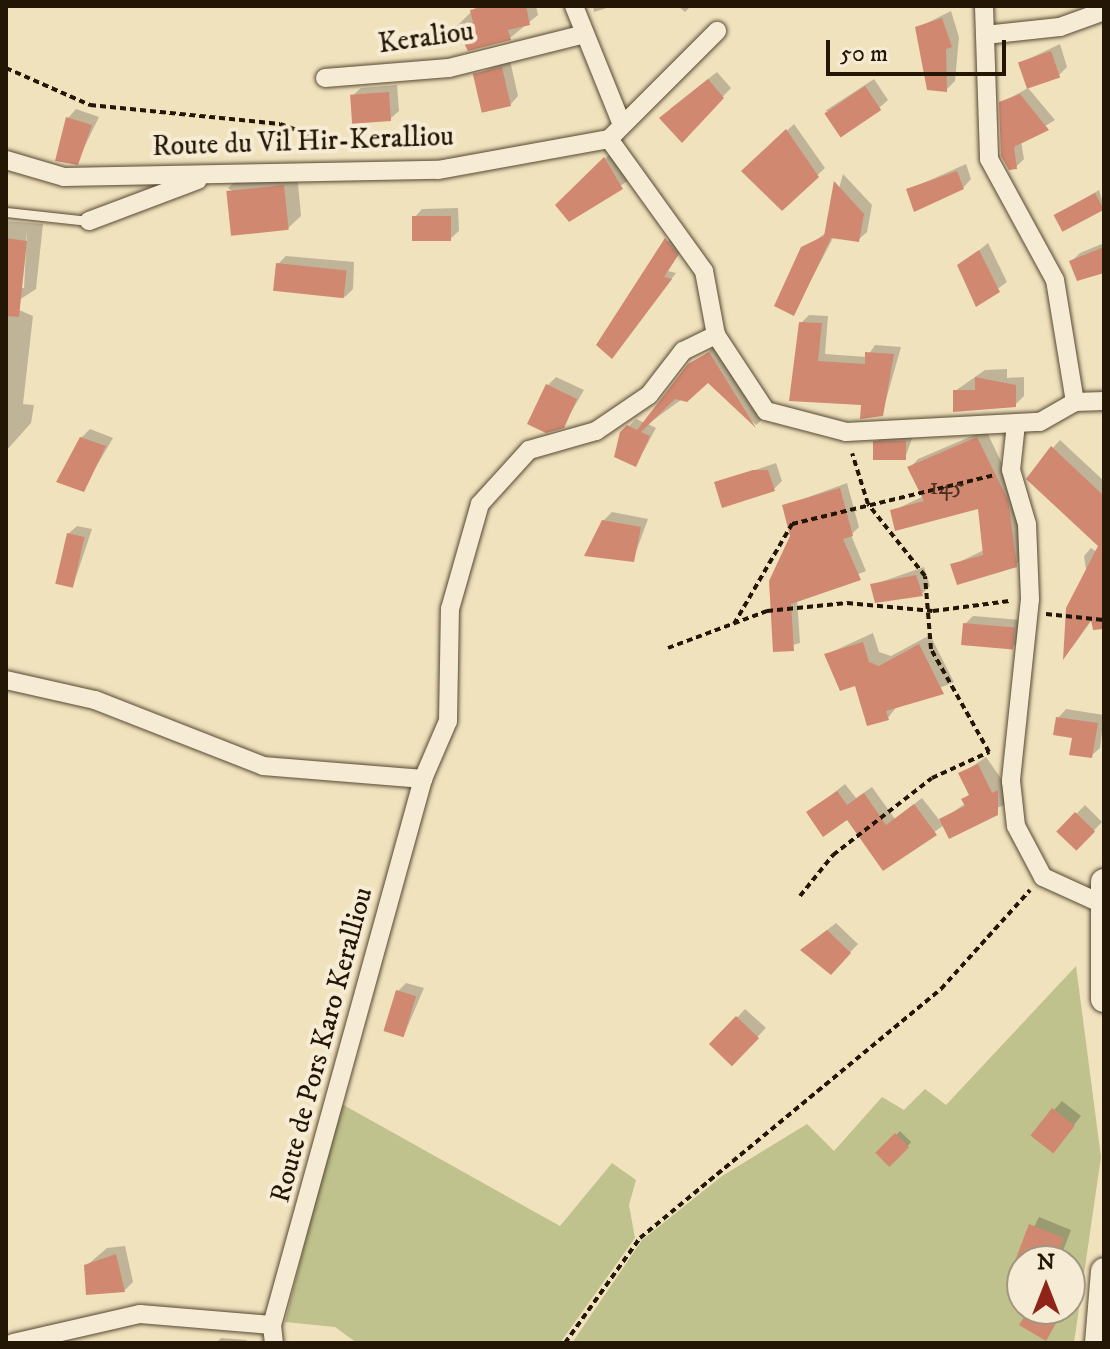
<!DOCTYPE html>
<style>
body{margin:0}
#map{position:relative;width:1110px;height:1349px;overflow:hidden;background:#f1e2be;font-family:"IM FELL DW Pica",serif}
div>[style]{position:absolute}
.green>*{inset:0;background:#c0c28d}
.shadow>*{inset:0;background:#0003;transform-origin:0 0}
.building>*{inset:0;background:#d18871;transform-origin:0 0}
.path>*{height:4px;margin-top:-2px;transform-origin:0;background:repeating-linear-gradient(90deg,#231604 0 6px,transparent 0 10px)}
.roads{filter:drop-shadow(0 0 2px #564932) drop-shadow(0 0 2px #564932)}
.lane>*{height:9px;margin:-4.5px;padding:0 4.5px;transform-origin:4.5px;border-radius:4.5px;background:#f6ecd5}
.street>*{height:18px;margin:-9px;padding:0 9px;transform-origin:9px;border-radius:9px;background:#f6ecd5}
.secondary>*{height:26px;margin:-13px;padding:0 13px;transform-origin:13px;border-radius:13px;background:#f6ecd5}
span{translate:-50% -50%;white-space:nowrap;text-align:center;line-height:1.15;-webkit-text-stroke:8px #f6ecd5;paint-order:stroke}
.number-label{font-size:24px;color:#4e321f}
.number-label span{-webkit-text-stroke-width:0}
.street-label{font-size:28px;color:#231604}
.frame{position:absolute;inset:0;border:8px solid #231604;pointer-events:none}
.north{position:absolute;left:1006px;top:1245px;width:80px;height:80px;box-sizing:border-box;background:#f6ecd5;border:2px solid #a29681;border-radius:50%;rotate:0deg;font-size:22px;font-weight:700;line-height:32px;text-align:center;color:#231604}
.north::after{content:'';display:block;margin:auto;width:28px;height:36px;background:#8f2418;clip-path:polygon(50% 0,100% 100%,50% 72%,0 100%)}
.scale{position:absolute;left:826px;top:40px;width:180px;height:36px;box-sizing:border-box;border:4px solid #231604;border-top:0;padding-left:10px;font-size:24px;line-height:28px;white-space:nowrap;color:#231604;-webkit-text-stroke:6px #f6ecd5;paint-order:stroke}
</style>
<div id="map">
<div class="green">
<i style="clip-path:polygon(evenodd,1076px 966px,1101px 1157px,1074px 1343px,572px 1343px,642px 1240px,722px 1176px,807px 1124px,834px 1151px,882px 1097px,904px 1110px,925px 1089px,946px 1105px,1076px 966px,1022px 1261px,1070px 1261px,1070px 1309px,1022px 1309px,1022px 1261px)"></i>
<i style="clip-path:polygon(340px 1103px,560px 1226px,612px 1163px,636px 1180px,629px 1205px,635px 1238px,560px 1343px,357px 1343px,335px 1327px,285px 1322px)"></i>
</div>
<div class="shadow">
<i style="clip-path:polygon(477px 6px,536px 6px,538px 15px,510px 38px,468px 49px,457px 26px)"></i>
<i style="clip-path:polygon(593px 6px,613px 6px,594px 12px)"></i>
<i style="clip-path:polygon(678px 6px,691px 6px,685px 12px)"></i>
<i style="clip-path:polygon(951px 11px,959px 37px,955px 81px,946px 90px,917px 28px)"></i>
<i style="clip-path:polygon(1060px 44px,1067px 67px,1059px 75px,1020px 63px)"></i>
<i style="clip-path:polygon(510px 60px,518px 96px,510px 105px,475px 75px)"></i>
<i style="clip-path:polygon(717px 72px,731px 88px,682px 140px,670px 109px)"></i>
<i style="clip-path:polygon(874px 79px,888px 100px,879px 108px,825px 111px)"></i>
<i style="clip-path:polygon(397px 85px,399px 111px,390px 119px,352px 96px,361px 88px)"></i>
<i style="clip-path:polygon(1028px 88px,1055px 120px,1021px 141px,1024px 159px,1016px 167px,1001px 103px)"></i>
<i style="clip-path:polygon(76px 109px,99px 117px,77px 162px,68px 118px)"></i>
<i style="clip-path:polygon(794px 124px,825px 168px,782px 208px,744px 171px)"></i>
<i style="clip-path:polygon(612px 152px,629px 180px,569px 220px,558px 205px)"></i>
<i style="clip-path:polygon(966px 164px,971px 179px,963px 188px,908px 190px)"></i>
<i style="clip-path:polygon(297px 173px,301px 216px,288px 228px,228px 188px,241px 176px)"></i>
<i style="clip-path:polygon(843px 174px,872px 205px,867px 232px,858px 240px,834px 236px,794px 313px,802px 250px,827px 232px)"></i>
<i style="clip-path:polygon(1099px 190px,1104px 207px,1065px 230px,1060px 213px)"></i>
<i style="clip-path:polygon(458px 208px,459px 231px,450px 239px,414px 218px,422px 209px)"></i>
<i style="clip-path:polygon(evenodd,6px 221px,43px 224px,36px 289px,10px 306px,33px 316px,23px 404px,34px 405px,31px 423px,6px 451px,6px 221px,27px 231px,24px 288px,20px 288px,27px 231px)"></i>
<i style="clip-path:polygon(673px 234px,683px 248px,668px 271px,676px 273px,618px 350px,599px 345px)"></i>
<i style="clip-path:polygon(988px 243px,1007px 282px,977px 304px,960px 266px)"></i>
<i style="clip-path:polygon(1104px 243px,1104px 269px,1072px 261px,1080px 253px)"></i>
<i style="clip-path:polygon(286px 256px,354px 262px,353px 289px,345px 297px,278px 264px)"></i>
<i style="clip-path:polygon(809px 315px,828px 316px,825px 354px,867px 357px,875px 345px,901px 347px,882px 414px,863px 403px,791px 399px,801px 323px)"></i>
<i style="clip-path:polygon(718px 345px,763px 419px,756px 425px,708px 380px,648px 424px,656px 428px,636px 465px,622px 433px,636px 419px,645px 423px,690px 365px)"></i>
<i style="clip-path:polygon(1007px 369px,1007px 378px,1024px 377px,1024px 396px,1015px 405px,955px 391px,985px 370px)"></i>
<i style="clip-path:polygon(556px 377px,584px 390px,563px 426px,547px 386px)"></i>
<i style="clip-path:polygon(90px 429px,113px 438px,83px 489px,81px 438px)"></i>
<i style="clip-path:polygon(986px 430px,1015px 491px,1024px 556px,1016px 565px,953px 565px,984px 550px,979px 507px,892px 511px,924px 496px,910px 468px,918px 459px)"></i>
<i style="clip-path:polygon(914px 433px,905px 458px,875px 443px,884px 435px)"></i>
<i style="clip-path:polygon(1060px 440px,1104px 481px,1101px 546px,1028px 476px)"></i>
<i style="clip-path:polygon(776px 463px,782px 481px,774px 489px,716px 483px)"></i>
<i style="clip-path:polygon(847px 483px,859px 527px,851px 535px,866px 571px,797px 599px,800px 643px,775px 650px,792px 536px,784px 506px)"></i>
<i style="clip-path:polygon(612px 512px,648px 519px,633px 560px,603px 521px)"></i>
<i style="clip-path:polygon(77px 526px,92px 529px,73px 586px,68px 534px)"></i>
<i style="clip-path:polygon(1091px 548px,1104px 557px,1104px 603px,1071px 649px,1088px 583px,1084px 556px)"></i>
<i style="clip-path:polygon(924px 567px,930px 586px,922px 594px,872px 585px)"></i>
<i style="clip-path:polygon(973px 616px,1022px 620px,1020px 639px,1012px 648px,965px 624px)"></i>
<i style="clip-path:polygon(873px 633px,879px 652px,891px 656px,930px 635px,954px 682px,898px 705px,888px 718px,827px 654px)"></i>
<i style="clip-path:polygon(1066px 709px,1104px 715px,1100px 748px,1091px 756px,1058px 718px)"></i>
<i style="clip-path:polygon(986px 757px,1005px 784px,1005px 805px,944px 825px,883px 868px,847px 817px,809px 813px,845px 784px,856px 798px,872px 787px,895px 819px,922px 798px,940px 821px,966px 803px,970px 793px,961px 774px)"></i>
<i style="clip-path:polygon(1085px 805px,1102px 822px,1084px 841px,1059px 832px)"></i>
<i style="clip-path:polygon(836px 923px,858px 944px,839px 964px,803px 949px)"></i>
<i style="clip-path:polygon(406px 983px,424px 988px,404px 1035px,398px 991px)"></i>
<i style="left:745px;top:1009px;width:28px;height:48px;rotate:42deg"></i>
<i style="clip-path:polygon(1062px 1101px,1081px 1116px,1061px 1142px,1054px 1110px)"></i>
<i style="left:900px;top:1131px;width:16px;height:31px;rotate:45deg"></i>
<i style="clip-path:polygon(1039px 1217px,1071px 1230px,1059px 1261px,1018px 1259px)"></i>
<i style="clip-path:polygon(125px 1246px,133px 1282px,124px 1291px,86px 1266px,107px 1248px)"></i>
<i style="clip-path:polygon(1031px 1309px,1066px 1309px,1045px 1338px)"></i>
<i style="clip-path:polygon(221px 1338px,247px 1340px,246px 1343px,216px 1343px)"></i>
</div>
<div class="building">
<i style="clip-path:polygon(488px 6px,526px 6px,530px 25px,508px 30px,511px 40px,468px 51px,455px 26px,473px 22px,470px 10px)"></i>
<i style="clip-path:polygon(942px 18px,952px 47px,946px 49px,947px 92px,927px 90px,915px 27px)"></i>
<i style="left:1051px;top:51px;width:28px;height:35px;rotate:71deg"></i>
<i style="left:502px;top:67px;width:40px;height:30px;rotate:77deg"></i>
<i style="clip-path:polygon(708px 79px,724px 98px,682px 143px,659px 118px)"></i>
<i style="left:865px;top:86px;width:29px;height:49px;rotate:56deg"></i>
<i style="left:389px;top:92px;width:29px;height:39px;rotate:86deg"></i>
<i style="clip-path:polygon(1020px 94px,1049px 130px,1014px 147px,1017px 169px,1009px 170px,1001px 156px,999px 102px)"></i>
<i style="clip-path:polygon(66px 117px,92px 125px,78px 165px,55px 161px)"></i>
<i style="clip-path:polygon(786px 129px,819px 177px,782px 211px,741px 171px)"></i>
<i style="clip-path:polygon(604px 157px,623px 189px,569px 222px,555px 205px)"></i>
<i style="clip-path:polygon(957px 171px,964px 189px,914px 212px,906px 189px)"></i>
<i style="clip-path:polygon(834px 181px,864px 214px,859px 242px,831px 238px,794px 316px,774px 306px,801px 247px,824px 236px)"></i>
<i style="left:284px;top:185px;width:45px;height:58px;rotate:84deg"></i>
<i style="left:1095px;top:193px;width:19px;height:47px;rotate:62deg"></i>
<i style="left:451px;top:216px;width:25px;height:39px;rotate:90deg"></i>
<i style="clip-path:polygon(6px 238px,27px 241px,19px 317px,6px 316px)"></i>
<i style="clip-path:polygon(665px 238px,678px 255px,664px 277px,672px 279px,612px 359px,596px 345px)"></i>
<i style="clip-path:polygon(1104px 247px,1104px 273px,1077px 281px,1069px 261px)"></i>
<i style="clip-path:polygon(979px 250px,1000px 292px,976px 307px,957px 265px)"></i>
<i style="left:276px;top:263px;width:71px;height:28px;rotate:6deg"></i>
<i style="clip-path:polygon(799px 322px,822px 323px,818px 361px,865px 364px,865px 352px,894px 354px,883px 416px,860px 419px,861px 405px,789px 401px)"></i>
<i style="clip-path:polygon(709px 352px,756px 428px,708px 383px,687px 402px,675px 399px,641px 432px,650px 436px,636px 467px,614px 457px,620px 432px,627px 425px,637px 430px,688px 364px)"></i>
<i style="clip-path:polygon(975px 377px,1016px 385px,1016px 407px,953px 412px,953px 390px,975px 390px)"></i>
<i style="clip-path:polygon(546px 384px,577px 399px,564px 428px,546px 433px,527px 424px)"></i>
<i style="clip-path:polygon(80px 437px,106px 446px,84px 492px,56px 482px)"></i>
<i style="clip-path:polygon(977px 437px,1008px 500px,1017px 567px,957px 585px,950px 564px,983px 555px,978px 509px,895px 531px,890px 510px,924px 501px,907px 467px)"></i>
<i style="left:906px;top:441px;width:19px;height:33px;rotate:90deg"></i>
<i style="clip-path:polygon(1051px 446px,1104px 496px,1104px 629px,1093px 630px,1091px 620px,1063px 660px,1066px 608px,1098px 546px,1026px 479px)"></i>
<i style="clip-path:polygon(753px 470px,768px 470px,775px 491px,722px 508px,714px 482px)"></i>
<i style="clip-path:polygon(840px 488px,853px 536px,843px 539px,861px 580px,791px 604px,794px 651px,773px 652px,769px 581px,790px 536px,782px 505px)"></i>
<i style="clip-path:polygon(602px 520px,641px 527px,634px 562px,584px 556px)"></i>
<i style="left:67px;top:533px;width:18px;height:52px;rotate:13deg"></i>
<i style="clip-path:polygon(916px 575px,923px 596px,875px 603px,870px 584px)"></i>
<i style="left:963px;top:623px;width:52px;height:22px;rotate:5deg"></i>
<i style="clip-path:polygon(863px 642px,869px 662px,879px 666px,919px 644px,944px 694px,886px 711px,889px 720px,867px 726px,855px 686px,840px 691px,824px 654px)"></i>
<i style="clip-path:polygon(1056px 717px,1098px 723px,1092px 758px,1069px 755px,1072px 738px,1053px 735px)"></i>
<i style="clip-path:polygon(978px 764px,992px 793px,998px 790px,998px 815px,949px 839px,939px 819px,965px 806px,961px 799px,969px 795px,958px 773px)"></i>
<i style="clip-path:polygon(837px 791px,847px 805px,864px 793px,886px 825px,914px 804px,937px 835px,883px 871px,847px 820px,823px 837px,806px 812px)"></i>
<i style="left:1075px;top:812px;width:28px;height:27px;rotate:44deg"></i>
<i style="clip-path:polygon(827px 930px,851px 953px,831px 975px,800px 950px)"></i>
<i style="left:396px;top:990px;width:21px;height:43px;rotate:17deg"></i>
<i style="left:736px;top:1016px;width:32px;height:39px;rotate:44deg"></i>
<i style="left:1052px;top:1108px;width:29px;height:35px;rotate:38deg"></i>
<i style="left:895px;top:1133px;width:20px;height:28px;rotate:45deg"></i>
<i style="clip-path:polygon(1029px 1224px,1064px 1238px,1055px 1261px,1015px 1261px)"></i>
<i style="clip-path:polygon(116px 1254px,125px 1292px,86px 1295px,84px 1265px)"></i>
<i style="clip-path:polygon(1029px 1309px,1064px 1309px,1046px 1341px,1019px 1325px)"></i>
</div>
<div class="path">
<i style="left:6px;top:68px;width:92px;rotate:23.8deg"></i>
<i style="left:90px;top:105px;width:191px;rotate:5.7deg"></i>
<i style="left:280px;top:124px;width:29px;rotate:20deg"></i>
<i style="left:307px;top:134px;width:17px;rotate:80deg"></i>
<i style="left:1046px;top:614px;width:58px;rotate:5.9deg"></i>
<i style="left:734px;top:624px;width:116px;rotate:-59.9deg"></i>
<i style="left:792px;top:524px;width:208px;rotate:-13.6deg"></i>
<i style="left:668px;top:648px;width:106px;rotate:-20.5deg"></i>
<i style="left:767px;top:611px;width:80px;rotate:-5.7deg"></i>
<i style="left:847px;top:603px;width:86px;rotate:5.3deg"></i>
<i style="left:933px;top:611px;width:77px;rotate:-7.5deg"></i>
<i style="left:800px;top:896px;width:53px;rotate:-51.2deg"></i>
<i style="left:833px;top:855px;width:125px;rotate:-37.9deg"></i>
<i style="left:932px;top:778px;width:63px;rotate:-24.5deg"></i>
<i style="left:989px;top:752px;width:118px;rotate:-119.4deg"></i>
<i style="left:931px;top:649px;width:73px;rotate:-94.7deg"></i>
<i style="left:925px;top:576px;width:92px;rotate:-128.4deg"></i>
<i style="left:868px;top:504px;width:53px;rotate:-107.4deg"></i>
<i style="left:565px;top:1343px;width:129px;rotate:-54.5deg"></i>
<i style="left:640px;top:1238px;width:391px;rotate:-39.6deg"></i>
<i style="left:941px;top:989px;width:133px;rotate:-48deg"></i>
</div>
<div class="roads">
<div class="lane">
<i style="left:6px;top:212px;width:83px;rotate:6.2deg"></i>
</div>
<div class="street">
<i style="left:574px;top:6px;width:128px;rotate:68deg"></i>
<i style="left:984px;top:6px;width:153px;rotate:88.1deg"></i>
<i style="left:989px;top:159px;width:138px;rotate:61.4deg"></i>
<i style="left:1055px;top:280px;width:124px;rotate:80.7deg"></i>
<i style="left:985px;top:35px;width:75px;rotate:-6.1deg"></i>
<i style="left:1060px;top:27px;width:47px;rotate:-20deg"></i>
<i style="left:325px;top:78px;width:124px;rotate:-4.6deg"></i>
<i style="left:449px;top:68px;width:136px;rotate:-14deg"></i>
<i style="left:609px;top:139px;width:153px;rotate:-45deg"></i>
<i style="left:6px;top:160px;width:60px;rotate:16.3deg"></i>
<i style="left:64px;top:177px;width:374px;rotate:-1.1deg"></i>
<i style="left:438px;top:170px;width:174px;rotate:-10.3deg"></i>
<i style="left:609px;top:139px;width:163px;rotate:54.3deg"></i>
<i style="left:704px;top:271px;width:65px;rotate:79.4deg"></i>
<i style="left:716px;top:335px;width:91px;rotate:56.7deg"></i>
<i style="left:766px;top:411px;width:83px;rotate:14.7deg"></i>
<i style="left:846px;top:432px;width:194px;rotate:-3deg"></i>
<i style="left:1040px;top:422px;width:40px;rotate:-29.7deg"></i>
<i style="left:1075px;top:402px;width:29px;rotate:-2deg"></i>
<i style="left:89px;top:221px;width:116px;rotate:-20.6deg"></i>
<i style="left:1016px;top:424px;width:46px;rotate:96.2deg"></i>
<i style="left:1011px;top:470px;width:56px;rotate:73.5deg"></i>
<i style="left:1027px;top:524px;width:75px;rotate:87.7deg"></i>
<i style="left:1030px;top:599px;width:183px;rotate:96deg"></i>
<i style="left:1011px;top:781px;width:45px;rotate:83.7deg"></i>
<i style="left:1016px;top:826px;width:58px;rotate:62.1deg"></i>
<i style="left:1043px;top:877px;width:63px;rotate:24.5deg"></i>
<i style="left:6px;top:680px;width:91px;rotate:12.7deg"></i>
<i style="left:95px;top:700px;width:180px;rotate:21.4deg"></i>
<i style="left:263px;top:766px;width:161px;rotate:4.6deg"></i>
<i style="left:272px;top:1325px;width:566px;rotate:-74.54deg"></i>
<i style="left:423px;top:779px;width:63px;rotate:-66.7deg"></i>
<i style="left:448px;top:721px;width:112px;rotate:-89deg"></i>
<i style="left:450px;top:609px;width:109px;rotate:-74.1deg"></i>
<i style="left:480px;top:504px;width:73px;rotate:-47.8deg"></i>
<i style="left:529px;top:450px;width:70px;rotate:-15.8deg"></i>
<i style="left:596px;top:431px;width:64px;rotate:-34.2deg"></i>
<i style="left:649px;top:395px;width:56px;rotate:-52.3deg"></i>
<i style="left:683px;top:351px;width:37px;rotate:-26deg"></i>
<i style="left:13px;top:1343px;width:130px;rotate:-12.9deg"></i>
<i style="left:140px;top:1314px;width:132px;rotate:4.8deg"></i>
<i style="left:272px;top:1325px;width:18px;rotate:84deg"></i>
</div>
<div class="secondary">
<i style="left:1104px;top:882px;width:117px;rotate:90deg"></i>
<i style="left:1098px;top:1343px;width:72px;rotate:-85.2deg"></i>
</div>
</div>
<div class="number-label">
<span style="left:947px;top:488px">145</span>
</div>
<div class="street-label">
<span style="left:426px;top:38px;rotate:-8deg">Keraliou</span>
<span style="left:303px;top:142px;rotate:-2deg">Route du Vil Hir-Keralliou</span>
<span style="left:322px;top:1045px;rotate:-75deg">Route de Pors Karo Keralliou</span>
</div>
<div class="frame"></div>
<div class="north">N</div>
<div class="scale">50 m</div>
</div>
